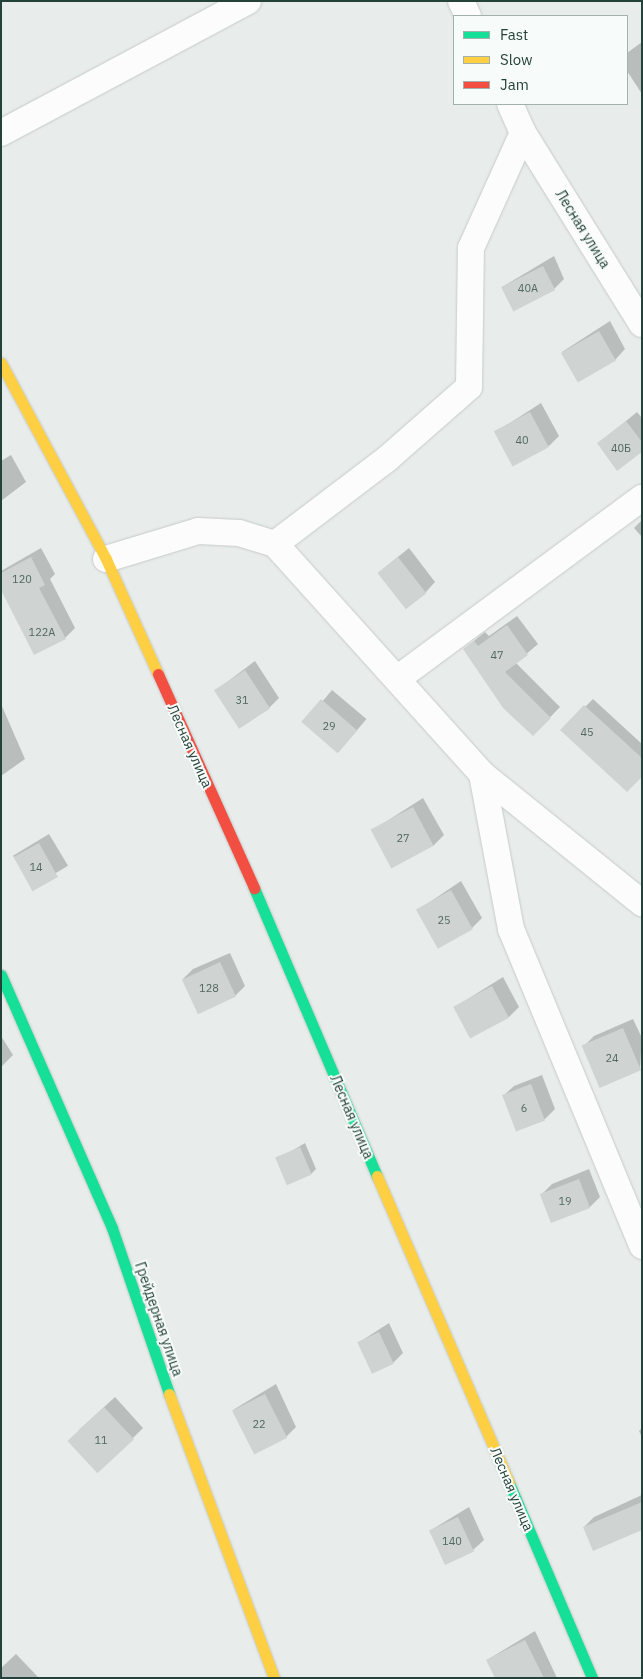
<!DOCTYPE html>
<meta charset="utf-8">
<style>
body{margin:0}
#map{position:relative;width:643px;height:1679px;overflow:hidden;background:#e8edeb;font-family:"IBM Plex Sans",sans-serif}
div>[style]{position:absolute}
.shadow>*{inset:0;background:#0003;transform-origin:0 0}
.building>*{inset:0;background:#cfd4d2;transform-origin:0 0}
.roads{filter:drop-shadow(0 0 1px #c5cac8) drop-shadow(0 0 1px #c5cac8)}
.street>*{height:26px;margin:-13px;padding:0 13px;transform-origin:13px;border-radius:13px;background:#fcfcfc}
.fast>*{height:11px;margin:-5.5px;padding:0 5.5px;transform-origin:5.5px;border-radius:5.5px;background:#16e098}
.slow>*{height:11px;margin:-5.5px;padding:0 5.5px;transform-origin:5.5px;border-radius:5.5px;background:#ffcf43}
.jam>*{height:11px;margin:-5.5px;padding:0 5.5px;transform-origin:5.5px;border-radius:5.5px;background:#f24e42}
span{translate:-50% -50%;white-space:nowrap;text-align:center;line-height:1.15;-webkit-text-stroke:4px #f7fbf9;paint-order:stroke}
.number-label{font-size:11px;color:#506761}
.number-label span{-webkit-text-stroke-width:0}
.street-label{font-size:14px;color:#24423a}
.frame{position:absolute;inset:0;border:2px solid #24423a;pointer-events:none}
.legend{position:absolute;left:453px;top:15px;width:175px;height:90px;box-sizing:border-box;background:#f7fbf9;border:1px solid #a3b1ad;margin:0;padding:6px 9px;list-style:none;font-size:15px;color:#24423a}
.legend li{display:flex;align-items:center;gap:10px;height:25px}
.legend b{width:25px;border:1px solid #a3b1ad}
</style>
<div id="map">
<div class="shadow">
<i style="clip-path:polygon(642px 42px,642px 94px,627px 71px,627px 53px)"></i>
<i style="clip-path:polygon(554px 256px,564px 279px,554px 289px,502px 287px)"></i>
<i style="clip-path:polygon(610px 321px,625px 349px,615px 360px,562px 352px)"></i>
<i style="clip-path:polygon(541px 403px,559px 436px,549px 446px,496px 432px)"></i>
<i style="clip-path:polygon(637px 412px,642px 418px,642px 451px,599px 443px)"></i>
<i style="clip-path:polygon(11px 455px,26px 482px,1px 501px,1px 461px)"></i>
<i style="clip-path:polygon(642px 520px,642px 537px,634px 528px)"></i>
<i style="clip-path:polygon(41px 548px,55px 574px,50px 579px,75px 628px,65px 638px,1px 588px,1px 571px)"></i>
<i style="clip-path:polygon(409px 548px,435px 582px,425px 593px,378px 573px)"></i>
<i style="clip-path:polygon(517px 616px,538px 644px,516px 663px,560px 707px,533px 735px,464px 649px,485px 632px,489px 636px)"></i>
<i style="clip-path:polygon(255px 661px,279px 698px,269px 708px,215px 691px)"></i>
<i style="left:332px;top:690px;width:45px;height:43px;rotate:40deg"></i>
<i style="clip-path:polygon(593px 699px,642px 744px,642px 775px,562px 730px)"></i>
<i style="clip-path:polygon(1px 704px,25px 759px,1px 776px)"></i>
<i style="clip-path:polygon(423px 798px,444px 835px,433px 846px,373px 830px)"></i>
<i style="left:49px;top:834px;width:37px;height:42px;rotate:59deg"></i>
<i style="clip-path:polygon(461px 881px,482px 918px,472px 928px,418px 910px)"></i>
<i style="clip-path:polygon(230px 953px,245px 986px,235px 996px,183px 979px,193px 969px)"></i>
<i style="clip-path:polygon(503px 977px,519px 1007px,509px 1017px,455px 1007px)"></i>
<i style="clip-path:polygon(633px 1019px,642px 1038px,640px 1069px,584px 1046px,594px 1036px)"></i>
<i style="clip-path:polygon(1px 1036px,13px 1055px,1px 1067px)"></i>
<i style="clip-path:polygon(542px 1075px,555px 1109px,545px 1119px,517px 1130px,503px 1096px,514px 1086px)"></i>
<i style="clip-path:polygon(305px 1143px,316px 1169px,311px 1174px,278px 1159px)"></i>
<i style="clip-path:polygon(589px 1169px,600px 1197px,590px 1207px,542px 1194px,552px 1184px)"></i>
<i style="clip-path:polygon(389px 1323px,403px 1353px,393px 1363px,358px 1343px)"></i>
<i style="clip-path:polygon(276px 1384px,296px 1427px,286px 1437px,233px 1410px)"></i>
<i style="clip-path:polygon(115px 1397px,143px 1428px,133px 1438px,79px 1430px)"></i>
<i style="clip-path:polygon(642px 1428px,642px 1437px,639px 1431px)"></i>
<i style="clip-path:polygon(642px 1495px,642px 1529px,584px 1527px,594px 1517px)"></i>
<i style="clip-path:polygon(469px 1507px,484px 1540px,473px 1550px,431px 1530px)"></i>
<i style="clip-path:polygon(535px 1631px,557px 1678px,496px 1678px,487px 1660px)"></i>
<i style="clip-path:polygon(16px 1654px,39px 1678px,1px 1678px,1px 1668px)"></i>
</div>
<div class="building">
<i style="left:543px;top:266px;width:27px;height:47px;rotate:63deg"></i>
<i style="left:599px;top:331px;width:34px;height:44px;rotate:60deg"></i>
<i style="left:530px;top:412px;width:40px;height:41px;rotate:62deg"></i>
<i style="clip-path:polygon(626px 421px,642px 442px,642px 452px,617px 471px,597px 443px)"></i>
<i style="clip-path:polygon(31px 557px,45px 585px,39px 588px,66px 639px,34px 655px,1px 590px,1px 573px)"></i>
<i style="left:398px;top:557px;width:46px;height:26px;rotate:52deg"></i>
<i style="clip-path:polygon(507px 625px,528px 655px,505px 672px,551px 718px,533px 736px,503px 708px,463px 649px,474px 641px,478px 646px)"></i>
<i style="left:245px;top:670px;width:46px;height:37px;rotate:57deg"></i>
<i style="left:321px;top:699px;width:48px;height:30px;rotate:41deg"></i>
<i style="clip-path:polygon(584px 705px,642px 758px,642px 777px,627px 792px,560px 730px)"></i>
<i style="left:413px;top:807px;width:44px;height:48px;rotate:62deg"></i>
<i style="left:39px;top:843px;width:39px;height:29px;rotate:61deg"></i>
<i style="left:451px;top:890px;width:45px;height:40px;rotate:61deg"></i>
<i style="left:220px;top:962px;width:38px;height:42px;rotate:65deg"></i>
<i style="left:492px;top:986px;width:36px;height:44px;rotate:62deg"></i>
<i style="left:623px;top:1028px;width:46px;height:45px;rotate:67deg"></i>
<i style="left:531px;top:1084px;width:39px;height:31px;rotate:69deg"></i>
<i style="left:300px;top:1147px;width:30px;height:27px;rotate:67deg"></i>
<i style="left:579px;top:1179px;width:31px;height:42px;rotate:69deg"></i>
<i style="left:379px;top:1332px;width:35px;height:24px;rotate:65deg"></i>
<i style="left:265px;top:1394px;width:49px;height:37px;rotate:63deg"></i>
<i style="left:104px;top:1407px;width:44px;height:50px;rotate:47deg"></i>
<i style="clip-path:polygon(642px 1502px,642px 1530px,593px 1551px,583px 1527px)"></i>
<i style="left:458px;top:1517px;width:38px;height:32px;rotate:65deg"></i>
<i style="clip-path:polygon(525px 1640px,544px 1678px,495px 1678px,486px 1660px)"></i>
</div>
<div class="roads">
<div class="street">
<i style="left:461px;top:1px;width:17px;rotate:65deg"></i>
<i style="left:1px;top:133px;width:280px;rotate:-28.1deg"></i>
<i style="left:523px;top:133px;width:225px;rotate:58.1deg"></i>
<i style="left:275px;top:544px;width:141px;rotate:-37.2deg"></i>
<i style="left:387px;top:459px;width:109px;rotate:-41.3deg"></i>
<i style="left:469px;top:387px;width:139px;rotate:-89.2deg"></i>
<i style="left:471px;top:248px;width:126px;rotate:-65.7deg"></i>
<i style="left:523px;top:133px;width:32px;rotate:-114deg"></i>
<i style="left:106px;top:559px;width:96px;rotate:-16.9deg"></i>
<i style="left:198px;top:531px;width:41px;rotate:2.8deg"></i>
<i style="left:239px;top:533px;width:38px;rotate:17deg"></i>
<i style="left:275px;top:544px;width:309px;rotate:48deg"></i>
<i style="left:482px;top:774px;width:206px;rotate:38.9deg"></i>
<i style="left:397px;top:679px;width:305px;rotate:-36.5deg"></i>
<i style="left:482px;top:774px;width:158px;rotate:79.4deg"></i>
<i style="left:511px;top:929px;width:343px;rotate:67.5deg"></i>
</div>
<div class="fast">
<i style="left:254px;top:888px;width:313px;rotate:66.9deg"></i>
<i style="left:1px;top:975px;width:276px;rotate:66.3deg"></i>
<i style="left:112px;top:1228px;width:176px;rotate:71deg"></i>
<i style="left:509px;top:1483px;width:212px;rotate:66.9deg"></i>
</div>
<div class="slow">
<i style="left:1px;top:363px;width:222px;rotate:61.8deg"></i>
<i style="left:106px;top:559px;width:126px;rotate:65.7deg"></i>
<i style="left:377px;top:1176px;width:334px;rotate:66.7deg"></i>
<i style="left:169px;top:1394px;width:303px;rotate:69.7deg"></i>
</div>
<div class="jam">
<i style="left:158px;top:674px;width:235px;rotate:65.8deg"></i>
</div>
</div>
<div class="number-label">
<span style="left:528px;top:288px">40А</span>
<span style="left:522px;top:440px">40</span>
<span style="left:621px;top:448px">40Б</span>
<span style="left:22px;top:579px">120</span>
<span style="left:42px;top:632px">122А</span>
<span style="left:497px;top:655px">47</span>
<span style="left:242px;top:700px">31</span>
<span style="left:329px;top:726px">29</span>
<span style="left:587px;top:732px">45</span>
<span style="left:403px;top:838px">27</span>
<span style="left:36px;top:867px">14</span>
<span style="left:444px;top:920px">25</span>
<span style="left:209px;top:988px">128</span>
<span style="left:612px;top:1058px">24</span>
<span style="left:524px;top:1108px">6</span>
<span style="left:565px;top:1201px">19</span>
<span style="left:259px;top:1424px">22</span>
<span style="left:101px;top:1440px">11</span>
<span style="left:452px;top:1541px">140</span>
</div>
<div class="street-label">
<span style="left:583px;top:229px;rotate:58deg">Лесная улица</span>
<span style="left:190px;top:746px;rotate:66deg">Лесная улица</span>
<span style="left:352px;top:1117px;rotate:67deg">Лесная улица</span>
<span style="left:159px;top:1319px;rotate:71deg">Грейдерная улица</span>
<span style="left:512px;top:1489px;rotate:67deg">Лесная улица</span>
</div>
<div class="frame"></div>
<ul class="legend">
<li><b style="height:6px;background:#16e098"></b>Fast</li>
<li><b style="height:6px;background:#ffcf43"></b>Slow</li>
<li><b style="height:6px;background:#f24e42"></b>Jam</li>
</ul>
</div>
